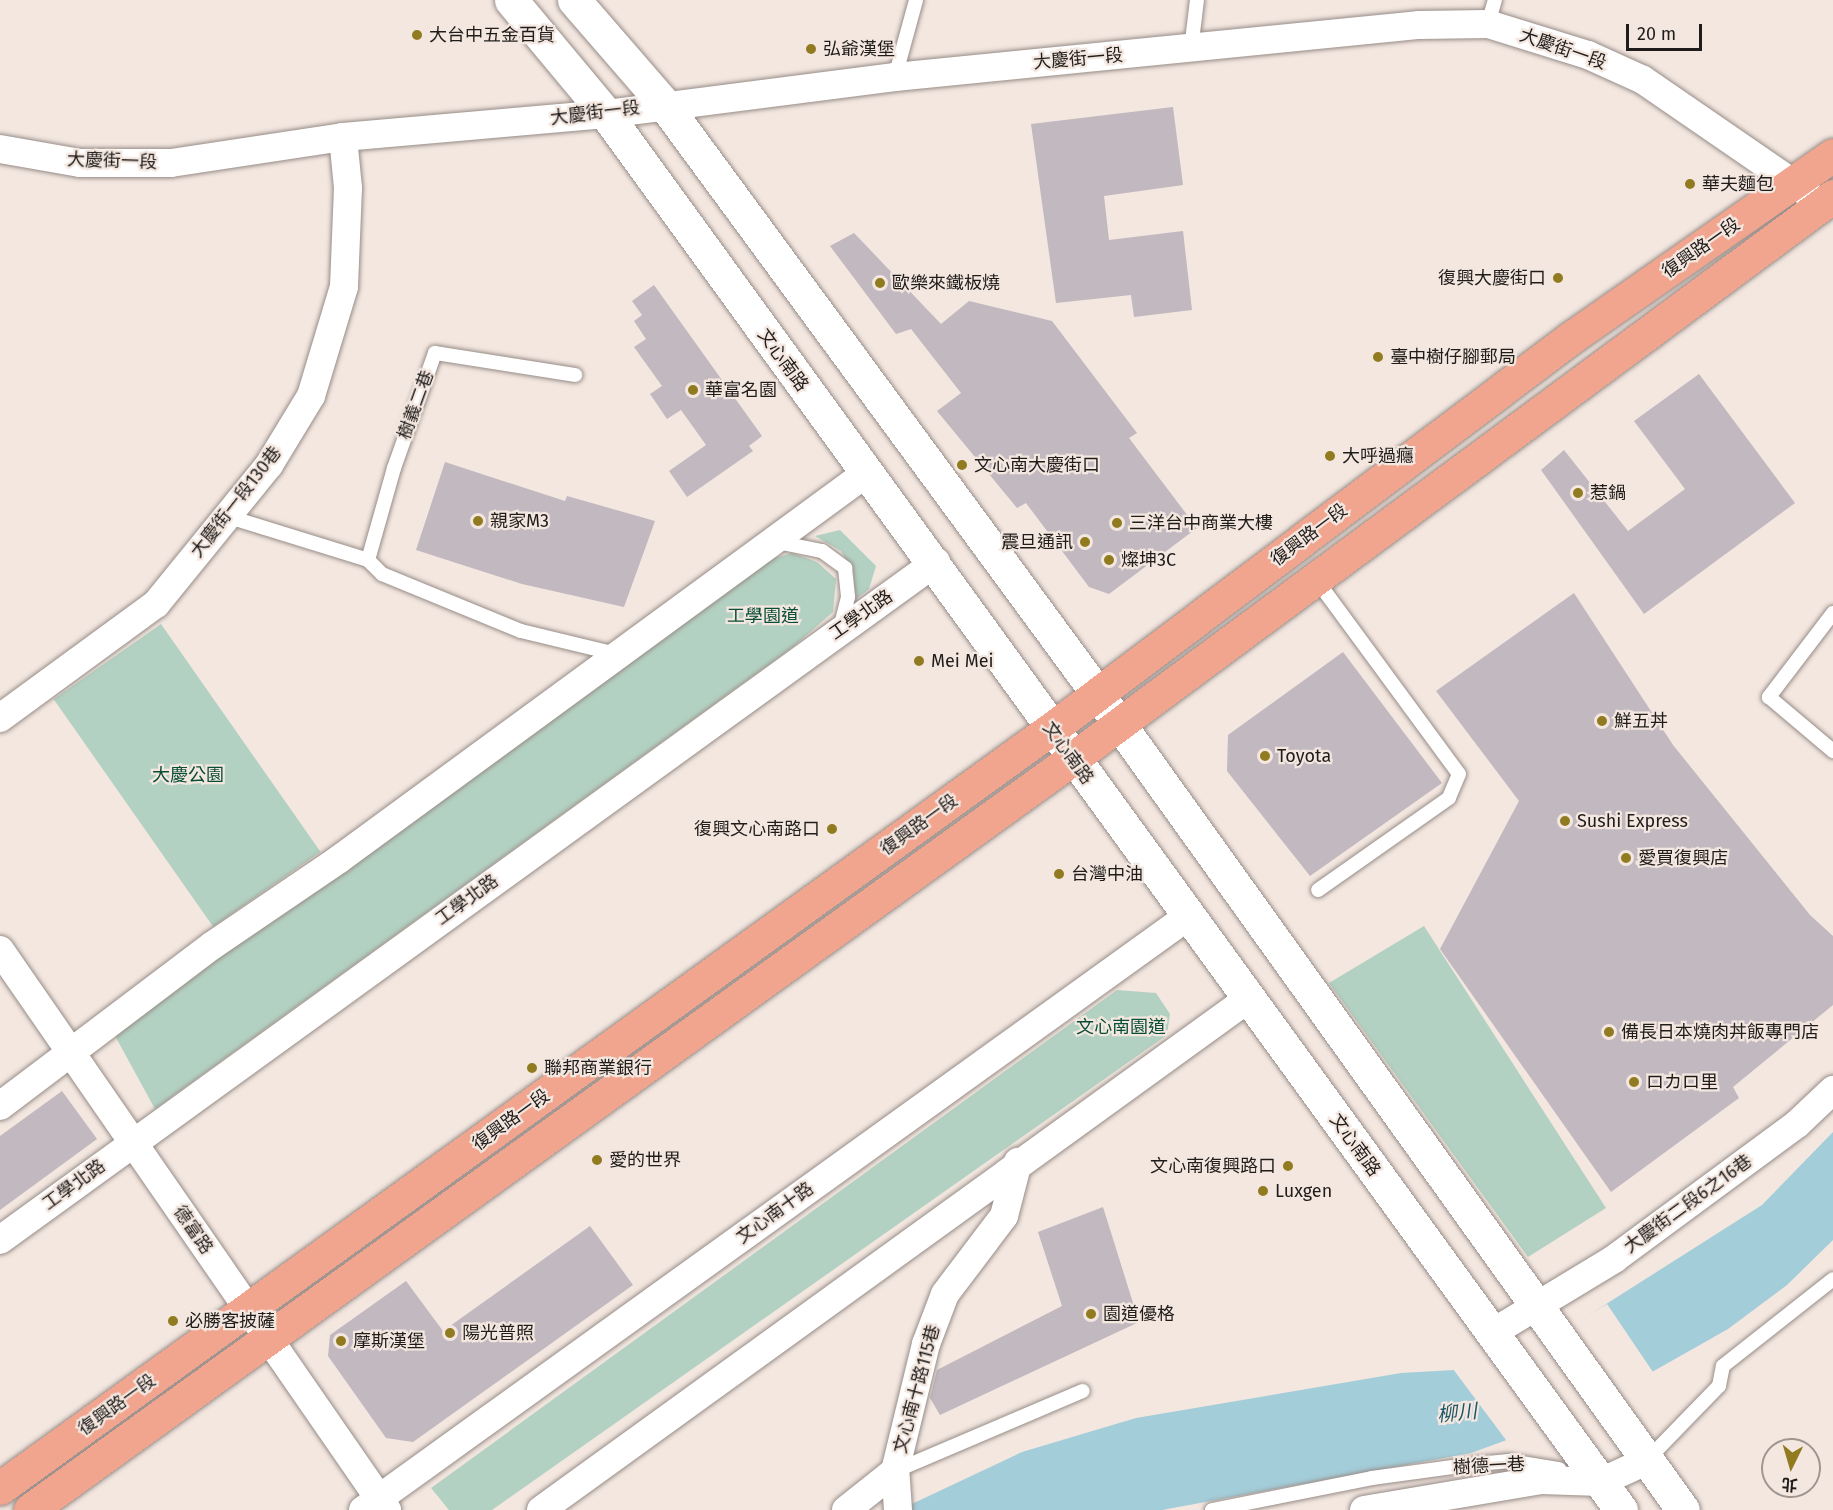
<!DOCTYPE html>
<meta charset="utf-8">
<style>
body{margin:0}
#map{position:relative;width:1833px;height:1510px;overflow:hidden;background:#f3e7e0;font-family:"Fira Sans","Noto Sans TC","Noto Sans JP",sans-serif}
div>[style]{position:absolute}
.green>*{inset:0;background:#b3d1c2;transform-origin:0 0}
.water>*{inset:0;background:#a3cdd9}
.pier>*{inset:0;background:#f3e7e0}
.building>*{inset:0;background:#c1b8c0}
.roads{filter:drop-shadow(0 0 2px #978c87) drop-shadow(0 0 2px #978c87)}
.lane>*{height:14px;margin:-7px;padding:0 7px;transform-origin:7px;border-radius:7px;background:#fff}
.street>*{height:28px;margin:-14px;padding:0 14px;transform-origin:14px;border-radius:14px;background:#fff}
.secondary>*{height:33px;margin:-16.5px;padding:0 16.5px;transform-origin:16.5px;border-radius:16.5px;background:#fff}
.primary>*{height:33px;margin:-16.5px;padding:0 16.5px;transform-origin:16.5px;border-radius:16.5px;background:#f1a48e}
.dots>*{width:16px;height:16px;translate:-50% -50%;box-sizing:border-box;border:3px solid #f3e7e0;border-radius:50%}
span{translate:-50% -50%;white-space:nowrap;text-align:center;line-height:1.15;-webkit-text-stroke:4.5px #f3e7e0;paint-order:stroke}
.poi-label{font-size:18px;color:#201c1a}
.left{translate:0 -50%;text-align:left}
.right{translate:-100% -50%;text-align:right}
.street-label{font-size:18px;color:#201c1a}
.park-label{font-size:18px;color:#084e36}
.water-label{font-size:20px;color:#1d5563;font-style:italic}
.north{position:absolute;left:1761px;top:1438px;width:60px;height:60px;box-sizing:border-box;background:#f3e7e0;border:2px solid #9f9691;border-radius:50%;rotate:185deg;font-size:16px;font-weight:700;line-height:24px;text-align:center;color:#201c1a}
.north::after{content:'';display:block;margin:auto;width:21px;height:27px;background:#917b21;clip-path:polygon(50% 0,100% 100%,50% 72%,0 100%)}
.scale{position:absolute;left:1626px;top:24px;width:76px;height:27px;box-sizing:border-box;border:3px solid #201c1a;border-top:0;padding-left:8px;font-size:18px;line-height:21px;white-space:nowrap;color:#201c1a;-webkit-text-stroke:4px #f3e7e0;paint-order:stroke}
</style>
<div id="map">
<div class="green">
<i style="clip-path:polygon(840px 530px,876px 566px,869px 589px,856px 599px,853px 571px,841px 551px,815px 536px)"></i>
<i style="clip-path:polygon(792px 553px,817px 562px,836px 579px,833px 612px,793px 647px,155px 1109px,114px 1034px,765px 561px)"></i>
<i style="left:161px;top:624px;width:278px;height:131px;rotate:55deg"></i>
<i style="clip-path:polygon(1424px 926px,1606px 1208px,1528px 1257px,1329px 983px)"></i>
<i style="clip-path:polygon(1117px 990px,1156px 993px,1170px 1014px,1167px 1035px,492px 1510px,449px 1510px,431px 1488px)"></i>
</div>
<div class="water">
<i style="clip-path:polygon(1833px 1132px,1833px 1240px,1787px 1285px,1728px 1329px,1576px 1415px,1471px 1453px,1162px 1510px,899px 1510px,1022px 1452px,1136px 1418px,1401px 1373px,1507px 1367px,1762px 1205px)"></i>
</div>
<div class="pier">
<i style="clip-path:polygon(1607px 1304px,1655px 1375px,1577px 1418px,1509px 1444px,1453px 1369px,1506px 1364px)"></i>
</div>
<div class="building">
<i style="clip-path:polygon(1173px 107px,1183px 185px,1104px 196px,1109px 240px,1183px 231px,1192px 310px,1134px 317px,1131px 295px,1056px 303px,1031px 124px)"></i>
<i style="clip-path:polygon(854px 233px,941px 324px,969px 301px,1052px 321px,1137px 433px,1129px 438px,1197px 528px,1109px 594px,1089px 587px,1026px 503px,1017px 508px,937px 411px,961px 393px,911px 329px,896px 334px,830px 246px)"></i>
<i style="clip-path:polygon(654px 285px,762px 436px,749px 446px,753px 451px,687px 497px,669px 471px,706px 445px,681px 410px,667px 419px,650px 394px,662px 386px,634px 347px,646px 339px,634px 321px,642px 315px,632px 301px)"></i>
<i style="clip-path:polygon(1699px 374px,1795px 503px,1644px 614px,1541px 470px,1564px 450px,1628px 531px,1685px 489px,1634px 421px)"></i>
<i style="clip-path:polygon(445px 462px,565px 501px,567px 496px,655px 521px,624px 607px,522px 584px,416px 550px)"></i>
<i style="clip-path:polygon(1574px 593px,1673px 745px,1810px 915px,1833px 936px,1833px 1005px,1733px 1087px,1739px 1098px,1611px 1192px,1440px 949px,1519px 801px,1436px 691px)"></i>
<i style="clip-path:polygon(1343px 652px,1442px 783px,1310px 876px,1227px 771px,1228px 735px)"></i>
<i style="clip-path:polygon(62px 1091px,97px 1139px,0 1210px,0 1136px)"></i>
<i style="clip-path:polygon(1103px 1207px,1139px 1322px,940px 1415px,930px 1398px,937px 1370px,1062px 1306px,1038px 1232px)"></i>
<i style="clip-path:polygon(590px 1226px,633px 1285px,413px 1442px,386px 1438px,328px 1356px,330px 1335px,406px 1281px,443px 1331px)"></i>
</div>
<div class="roads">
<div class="lane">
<i style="left:1488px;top:24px;width:25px;rotate:-74deg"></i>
<i style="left:1191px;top:49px;width:49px;rotate:-83deg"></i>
<i style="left:895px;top:77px;width:80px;rotate:-74.7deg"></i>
<i style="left:226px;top:516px;width:149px;rotate:17.2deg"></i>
<i style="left:368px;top:560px;width:96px;rotate:-74.2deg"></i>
<i style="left:394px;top:468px;width:122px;rotate:-70.4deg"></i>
<i style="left:435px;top:353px;width:142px;rotate:8.9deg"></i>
<i style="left:777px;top:542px;width:46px;rotate:11.3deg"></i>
<i style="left:822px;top:551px;width:29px;rotate:36deg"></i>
<i style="left:845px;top:568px;width:29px;rotate:84deg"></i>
<i style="left:848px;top:597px;width:33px;rotate:104deg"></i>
<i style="left:368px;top:560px;width:20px;rotate:45deg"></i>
<i style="left:382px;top:574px;width:150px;rotate:22.3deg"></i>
<i style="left:521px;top:631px;width:98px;rotate:13.6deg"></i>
<i style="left:1315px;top:578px;width:243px;rotate:53.7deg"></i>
<i style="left:1459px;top:774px;width:26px;rotate:113deg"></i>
<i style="left:1449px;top:798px;width:160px;rotate:144.9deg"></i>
<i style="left:1833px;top:613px;width:106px;rotate:127.3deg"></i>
<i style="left:1769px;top:697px;width:84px;rotate:40.2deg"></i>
<i style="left:1646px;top:1461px;width:105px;rotate:-45.8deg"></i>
<i style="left:1719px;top:1386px;width:20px;rotate:-79deg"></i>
<i style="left:1723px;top:1366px;width:140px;rotate:-38.3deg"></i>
<i style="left:895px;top:1471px;width:204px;rotate:-23.1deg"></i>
<i style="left:1212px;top:1510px;width:163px;rotate:-11.3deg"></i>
<i style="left:1372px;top:1478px;width:96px;rotate:-7.8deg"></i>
<i style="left:1467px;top:1465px;width:42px;rotate:-5.4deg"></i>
<i style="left:1509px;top:1461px;width:51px;rotate:9.1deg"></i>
</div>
<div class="street">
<i style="left:0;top:149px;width:81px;rotate:9.9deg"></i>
<i style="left:80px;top:163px;width:91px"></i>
<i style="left:171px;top:163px;width:174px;rotate:-8.6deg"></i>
<i style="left:343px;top:137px;width:264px;rotate:-5deg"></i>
<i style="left:606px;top:114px;width:291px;rotate:-7.3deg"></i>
<i style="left:895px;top:77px;width:527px;rotate:-5.67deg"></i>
<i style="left:1419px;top:25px;width:69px;rotate:-0.8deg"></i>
<i style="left:1488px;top:24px;width:105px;rotate:17.2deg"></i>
<i style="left:1588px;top:55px;width:60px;rotate:24.4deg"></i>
<i style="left:1643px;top:80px;width:201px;rotate:34.5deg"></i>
<i style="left:0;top:718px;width:193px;rotate:-36.2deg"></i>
<i style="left:156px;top:604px;width:179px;rotate:-50.9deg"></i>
<i style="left:269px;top:465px;width:81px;rotate:-58.7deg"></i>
<i style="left:311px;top:396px;width:114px;rotate:-73.2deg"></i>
<i style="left:344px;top:287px;width:99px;rotate:-87.7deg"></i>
<i style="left:348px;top:188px;width:51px;rotate:-95.6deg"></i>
<i style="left:0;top:950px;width:681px;rotate:55.35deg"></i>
<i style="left:0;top:1106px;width:267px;rotate:-37.1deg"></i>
<i style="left:213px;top:945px;width:151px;rotate:-34.2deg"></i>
<i style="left:338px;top:860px;width:653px;rotate:-36.22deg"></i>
<i style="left:0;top:1240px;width:1156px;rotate:-35.92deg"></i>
<i style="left:1492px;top:1333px;width:143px;rotate:-31.2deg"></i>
<i style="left:1614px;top:1259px;width:227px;rotate:-36.4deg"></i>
<i style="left:1797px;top:1124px;width:50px;rotate:-43.4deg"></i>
<i style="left:363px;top:1510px;width:1015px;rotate:-35.74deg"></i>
<i style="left:541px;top:1510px;width:872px;rotate:-35.86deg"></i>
<i style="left:846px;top:1510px;width:63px;rotate:-38.5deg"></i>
<i style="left:898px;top:1510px;width:39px;rotate:-94deg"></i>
<i style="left:895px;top:1471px;width:131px;rotate:-76.3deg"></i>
<i style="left:926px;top:1344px;width:53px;rotate:-69.2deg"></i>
<i style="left:945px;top:1294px;width:98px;rotate:-52.9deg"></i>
<i style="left:1004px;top:1216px;width:56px;rotate:-75.5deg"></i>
<i style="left:1364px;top:1510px;width:180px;rotate:-9.6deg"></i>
<i style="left:1541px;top:1480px;width:60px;rotate:1.9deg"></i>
<i style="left:1601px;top:1482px;width:50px;rotate:-25deg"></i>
</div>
<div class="secondary">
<i style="left:511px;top:0;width:148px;rotate:50.2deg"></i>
<i style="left:606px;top:114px;width:1726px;rotate:53.98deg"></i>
<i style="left:574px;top:0;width:138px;rotate:49.1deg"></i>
<i style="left:664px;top:104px;width:731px;rotate:53.68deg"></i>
<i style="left:1097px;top:693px;width:1005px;rotate:54.35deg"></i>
</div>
<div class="primary">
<i style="left:0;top:1488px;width:1296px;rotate:-35.84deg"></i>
<i style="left:1051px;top:729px;width:652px;rotate:-36.96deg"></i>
<i style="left:1572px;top:337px;width:318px;rotate:-34.9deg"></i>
<i style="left:30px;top:1510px;width:1284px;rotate:-35.78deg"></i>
<i style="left:1072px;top:759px;width:947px;rotate:-36.49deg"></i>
</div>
</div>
<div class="dots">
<i style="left:417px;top:35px;background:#917b21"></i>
<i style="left:811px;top:49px;background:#917b21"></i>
<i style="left:1690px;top:184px;background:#917b21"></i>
<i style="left:1558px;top:278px;background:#917b21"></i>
<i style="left:880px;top:283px;background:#917b21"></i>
<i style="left:1378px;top:357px;background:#917b21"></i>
<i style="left:693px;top:390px;background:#917b21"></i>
<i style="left:1330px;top:456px;background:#917b21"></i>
<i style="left:962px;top:465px;background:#917b21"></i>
<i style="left:1578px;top:493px;background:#917b21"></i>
<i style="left:478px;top:521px;background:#917b21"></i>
<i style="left:1117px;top:523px;background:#917b21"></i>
<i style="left:1085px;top:542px;background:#917b21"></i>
<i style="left:1109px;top:560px;background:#917b21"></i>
<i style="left:919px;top:661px;background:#917b21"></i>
<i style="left:1602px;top:721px;background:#917b21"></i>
<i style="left:1265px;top:756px;background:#917b21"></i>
<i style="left:1565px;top:821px;background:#917b21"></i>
<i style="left:832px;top:829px;background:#917b21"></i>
<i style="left:1626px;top:858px;background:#917b21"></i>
<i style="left:1059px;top:874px;background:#917b21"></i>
<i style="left:1609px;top:1032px;background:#917b21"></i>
<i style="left:532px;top:1068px;background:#917b21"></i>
<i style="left:1634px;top:1082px;background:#917b21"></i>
<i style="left:597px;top:1160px;background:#917b21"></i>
<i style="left:1288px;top:1166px;background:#917b21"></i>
<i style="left:1263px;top:1191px;background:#917b21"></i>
<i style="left:1091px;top:1314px;background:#917b21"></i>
<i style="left:173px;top:1321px;background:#917b21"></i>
<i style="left:450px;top:1333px;background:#917b21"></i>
<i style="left:341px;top:1341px;background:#917b21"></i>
</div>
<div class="poi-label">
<span class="left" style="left:429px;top:35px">大台中五金百貨</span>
<span class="left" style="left:823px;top:49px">弘爺漢堡</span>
<span class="left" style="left:1702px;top:184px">華夫麵包</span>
<span class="right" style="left:1546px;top:278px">復興大慶街口</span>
<span class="left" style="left:892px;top:283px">歐樂來鐵板燒</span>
<span class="left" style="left:1390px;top:357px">臺中樹仔腳郵局</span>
<span class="left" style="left:705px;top:390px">華富名園</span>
<span class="left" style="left:1342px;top:456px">大呼過癮</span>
<span class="left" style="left:974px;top:465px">文心南大慶街口</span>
<span class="left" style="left:1590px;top:493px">惹鍋</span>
<span class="left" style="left:490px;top:521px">親家M3</span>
<span class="left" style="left:1129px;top:523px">三洋台中商業大樓</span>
<span class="right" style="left:1073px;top:542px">震旦通訊</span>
<span class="left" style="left:1121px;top:560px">燦坤3C</span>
<span class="left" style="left:931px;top:661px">Mei Mei</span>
<span class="left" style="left:1614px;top:721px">鮮五丼</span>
<span class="left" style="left:1277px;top:756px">Toyota</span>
<span class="left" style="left:1577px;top:821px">Sushi Express</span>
<span class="right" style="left:820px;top:829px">復興文心南路口</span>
<span class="left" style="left:1638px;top:858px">愛買復興店</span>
<span class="left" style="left:1071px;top:874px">台灣中油</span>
<span class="left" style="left:1621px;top:1032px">備長日本燒肉丼飯專門店</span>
<span class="left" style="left:544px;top:1068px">聯邦商業銀行</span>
<span class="left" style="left:1646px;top:1082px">ロカロ里</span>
<span class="left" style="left:609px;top:1160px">愛的世界</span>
<span class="right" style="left:1276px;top:1166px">文心南復興路口</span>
<span class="left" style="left:1275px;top:1191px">Luxgen</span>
<span class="left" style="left:1103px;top:1314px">園道優格</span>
<span class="left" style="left:185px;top:1321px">必勝客披薩</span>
<span class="left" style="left:462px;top:1333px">陽光普照</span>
<span class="left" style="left:353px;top:1341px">摩斯漢堡</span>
</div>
<div class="street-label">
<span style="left:1563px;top:49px;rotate:19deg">大慶街一段</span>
<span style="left:1078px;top:59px;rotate:-5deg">大慶街一段</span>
<span style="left:595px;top:113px;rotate:-7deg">大慶街一段</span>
<span style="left:112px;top:161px;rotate:2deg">大慶街一段</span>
<span style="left:1701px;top:248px;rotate:-35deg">復興路一段</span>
<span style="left:783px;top:360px;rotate:54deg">文心南路</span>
<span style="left:416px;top:405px;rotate:-70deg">樹義二巷</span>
<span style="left:236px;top:502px;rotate:-52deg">大慶街一段130巷</span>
<span style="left:1309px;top:535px;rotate:-37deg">復興路一段</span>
<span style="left:861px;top:615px;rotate:-35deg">工學北路</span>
<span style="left:1068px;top:753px;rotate:54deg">文心南路</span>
<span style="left:919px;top:825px;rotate:-36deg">復興路一段</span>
<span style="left:467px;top:900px;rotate:-36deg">工學北路</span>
<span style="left:511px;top:1120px;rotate:-36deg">復興路一段</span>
<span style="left:1355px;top:1145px;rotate:54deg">文心南路</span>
<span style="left:74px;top:1185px;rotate:-36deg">工學北路</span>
<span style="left:1688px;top:1204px;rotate:-36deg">大慶街二段6之16巷</span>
<span style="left:775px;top:1213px;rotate:-36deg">文心南十路</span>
<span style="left:193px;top:1230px;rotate:55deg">德富路</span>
<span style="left:917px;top:1389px;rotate:-75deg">文心南十路115巷</span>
<span style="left:117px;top:1405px;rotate:-36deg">復興路一段</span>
<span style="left:1489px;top:1466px;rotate:-3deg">樹德一巷</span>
</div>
<div class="park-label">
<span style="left:763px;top:616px">工學園道</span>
<span style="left:188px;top:775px">大慶公園</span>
<span style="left:1121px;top:1027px">文心南園道</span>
</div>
<div class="water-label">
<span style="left:1457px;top:1413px;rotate:-6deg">柳川</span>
</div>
<div class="north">北</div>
<div class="scale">20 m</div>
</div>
